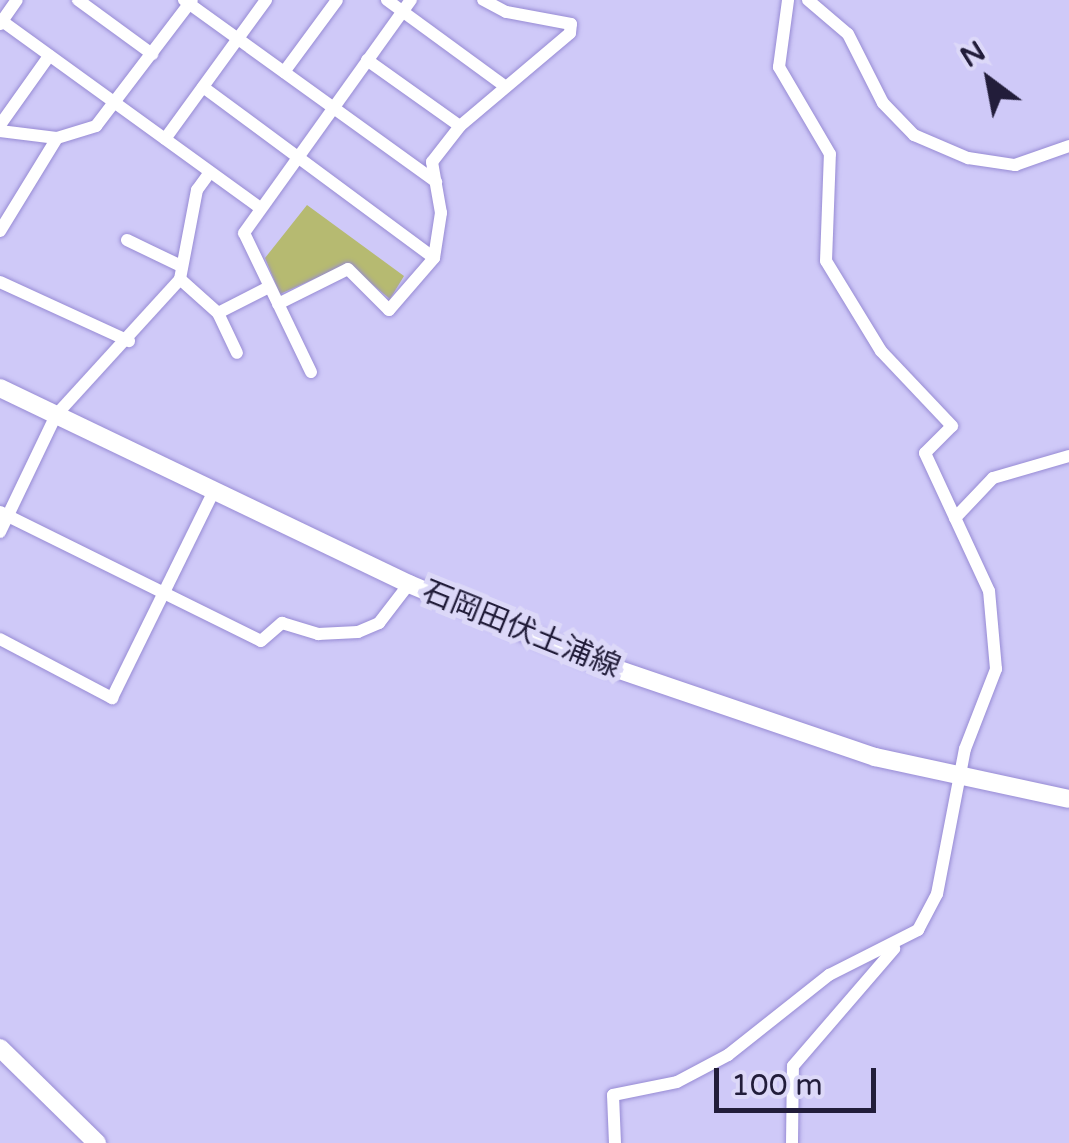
<!DOCTYPE html>
<meta charset="utf-8">
<style>
body{margin:0}
#map{position:relative;width:1069px;height:1143px;overflow:hidden;background:#cfc9f8;font-family:"Varela Round","Noto Sans JP",sans-serif}
div>[style]{position:absolute}
.green>*{inset:0;background:#b6ba71}
.roads{filter:drop-shadow(0 0 2px #978bd4) drop-shadow(0 0 2px #978bd4)}
.minor>*{height:12px;margin:-6px;padding:0 6px;transform-origin:6px;border-radius:6px;background:#fff}
.major>*{height:18px;margin:-9px;padding:0 9px;transform-origin:9px;border-radius:9px;background:#fff}
span{translate:-50% -50%;white-space:nowrap;text-align:center;line-height:1.15;-webkit-text-stroke:10px #dcd8f8;paint-order:stroke}
.street-label{font-size:30px;color:#221d3a}
.north{position:absolute;left:939px;top:30px;width:100px;height:100px;-webkit-text-stroke:8px #dcd8f8;paint-order:stroke;rotate:328deg;font-size:28px;font-weight:700;line-height:40px;text-align:center;color:#221d3a}
.north::after{content:'';display:block;margin:auto;width:35px;height:45px;background:#221d3a;clip-path:polygon(50% 0,100% 100%,50% 72%,0 100%)}
.scale{position:absolute;left:714px;top:1068px;width:162px;height:45px;box-sizing:border-box;border:5px solid #221d3a;border-top:0;padding-left:12px;font-size:30px;line-height:35px;white-space:nowrap;color:#221d3a;-webkit-text-stroke:8px #dcd8f8;paint-order:stroke}
</style>
<div id="map">
<div class="green">
<i style="clip-path:polygon(307px 205px,404px 276px,390px 299px,348px 264px,280px 294px,265px 258px)"></i>
</div>
<div class="roads">
<div class="minor">
<i style="left:78px;top:0;width:92px;rotate:36.1deg"></i>
<i style="left:184px;top:0;width:311px;rotate:35.8deg"></i>
<i style="left:387px;top:0;width:147px;rotate:36.2deg"></i>
<i style="left:808px;top:0;width:52px;rotate:40.4deg"></i>
<i style="left:848px;top:34px;width:77px;rotate:63.1deg"></i>
<i style="left:883px;top:103px;width:45px;rotate:45.9deg"></i>
<i style="left:914px;top:135px;width:59px;rotate:23.1deg"></i>
<i style="left:968px;top:158px;width:48px;rotate:8.5deg"></i>
<i style="left:1015px;top:165px;width:57px;rotate:-19.4deg"></i>
<i style="left:2px;top:21px;width:319px;rotate:35.9deg"></i>
<i style="left:0;top:24px;width:29px;rotate:-55deg"></i>
<i style="left:367px;top:60px;width:114px;rotate:35.4deg"></i>
<i style="left:284px;top:72px;width:89px;rotate:-53.6deg"></i>
<i style="left:203px;top:87px;width:287px;rotate:36.5deg"></i>
<i style="left:0;top:125px;width:85px;rotate:-54.6deg"></i>
<i style="left:0;top:131px;width:57px;rotate:7deg"></i>
<i style="left:57px;top:138px;width:41px;rotate:-17.1deg"></i>
<i style="left:96px;top:126px;width:158px;rotate:-52.7deg"></i>
<i style="left:165px;top:139px;width:172px;rotate:-54deg"></i>
<i style="left:0;top:231px;width:109px;rotate:-58.5deg"></i>
<i style="left:127px;top:240px;width:60px;rotate:25.7deg"></i>
<i style="left:180px;top:279px;width:51px;rotate:41.8deg"></i>
<i style="left:218px;top:313px;width:57px;rotate:-27deg"></i>
<i style="left:0;top:282px;width:142px;rotate:24.6deg"></i>
<i style="left:278px;top:304px;width:78px;rotate:-26.6deg"></i>
<i style="left:348px;top:269px;width:58px;rotate:45deg"></i>
<i style="left:389px;top:310px;width:69px;rotate:-49.1deg"></i>
<i style="left:434px;top:258px;width:46px;rotate:-81.2deg"></i>
<i style="left:441px;top:213px;width:52px;rotate:-100deg"></i>
<i style="left:432px;top:162px;width:46px;rotate:-52.1deg"></i>
<i style="left:460px;top:126px;width:144px;rotate:-40.2deg"></i>
<i style="left:570px;top:33px;width:9px;rotate:-84deg"></i>
<i style="left:571px;top:24px;width:66px;rotate:-169.5deg"></i>
<i style="left:506px;top:12px;width:26px;rotate:-152deg"></i>
<i style="left:218px;top:313px;width:44px;rotate:64.6deg"></i>
<i style="left:311px;top:372px;width:154px;rotate:-115.7deg"></i>
<i style="left:244px;top:233px;width:287px;rotate:-54.4deg"></i>
<i style="left:0;top:512px;width:291px;rotate:26.3deg"></i>
<i style="left:261px;top:641px;width:28px;rotate:-41deg"></i>
<i style="left:282px;top:623px;width:38px;rotate:17deg"></i>
<i style="left:318px;top:634px;width:40px;rotate:-2.9deg"></i>
<i style="left:358px;top:632px;width:23px;rotate:-23deg"></i>
<i style="left:379px;top:623px;width:49px;rotate:-52.4deg"></i>
<i style="left:955px;top:518px;width:55px;rotate:-46.5deg"></i>
<i style="left:993px;top:478px;width:79px;rotate:-16.1deg"></i>
<i style="left:0;top:532px;width:130px;rotate:-64.4deg"></i>
<i style="left:56px;top:415px;width:184px;rotate:-47.6deg"></i>
<i style="left:180px;top:279px;width:91px;rotate:-79.2deg"></i>
<i style="left:197px;top:190px;width:22px;rotate:-54deg"></i>
<i style="left:0;top:639px;width:127px;rotate:27.8deg"></i>
<i style="left:112px;top:698px;width:231px;rotate:-63.8deg"></i>
<i style="left:615px;top:1143px;width:48px;rotate:-92.4deg"></i>
<i style="left:613px;top:1095px;width:65px;rotate:-11.5deg"></i>
<i style="left:677px;top:1082px;width:58px;rotate:-27.9deg"></i>
<i style="left:728px;top:1055px;width:129px;rotate:-38.4deg"></i>
<i style="left:829px;top:975px;width:100px;rotate:-26.8deg"></i>
<i style="left:918px;top:930px;width:41px;rotate:-62.2deg"></i>
<i style="left:937px;top:894px;width:148px;rotate:-79.1deg"></i>
<i style="left:965px;top:749px;width:86px;rotate:-68.8deg"></i>
<i style="left:996px;top:669px;width:78px;rotate:-95.1deg"></i>
<i style="left:989px;top:591px;width:152px;rotate:-114.9deg"></i>
<i style="left:925px;top:453px;width:38px;rotate:-45deg"></i>
<i style="left:952px;top:426px;width:103px;rotate:-133.4deg"></i>
<i style="left:881px;top:351px;width:105px;rotate:-121.4deg"></i>
<i style="left:826px;top:261px;width:107px;rotate:-87.9deg"></i>
<i style="left:830px;top:154px;width:101px;rotate:-120.4deg"></i>
<i style="left:779px;top:67px;width:68px;rotate:-82.3deg"></i>
<i style="left:792px;top:1143px;width:77px;rotate:-89.3deg"></i>
<i style="left:793px;top:1066px;width:155px;rotate:-49.2deg"></i>
</div>
<div class="major">
<i style="left:0;top:388px;width:454px;rotate:25.6deg"></i>
<i style="left:409px;top:584px;width:199px;rotate:22.7deg"></i>
<i style="left:593px;top:661px;width:298px;rotate:18.8deg"></i>
<i style="left:875px;top:757px;width:198px;rotate:12.2deg"></i>
<i style="left:0;top:1048px;width:136px;rotate:44.4deg"></i>
</div>
</div>
<div class="street-label">
<span style="left:521px;top:630px;rotate:22deg">石岡田伏土浦線</span>
</div>
<div class="north">N</div>
<div class="scale">100 m</div>
</div>
